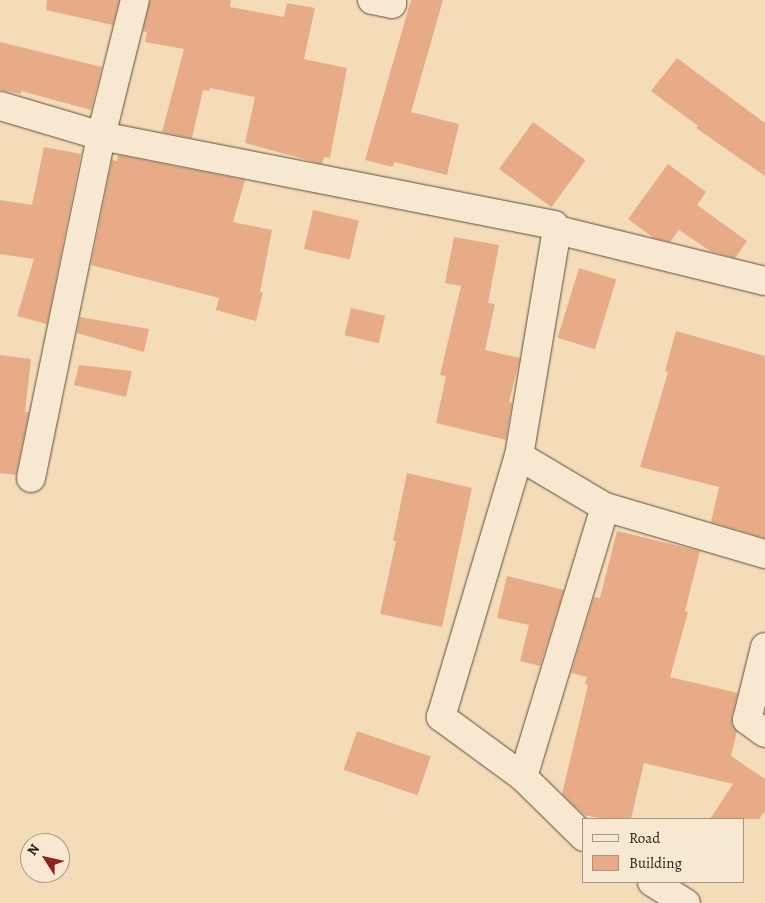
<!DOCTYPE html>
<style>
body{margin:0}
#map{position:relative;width:765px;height:903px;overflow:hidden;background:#f4dcb8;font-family:Alegreya,serif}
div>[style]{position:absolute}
.building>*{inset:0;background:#e7ac87;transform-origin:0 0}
.roads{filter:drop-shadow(0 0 1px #5d4c3c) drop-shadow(0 0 1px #5d4c3c)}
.minor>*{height:28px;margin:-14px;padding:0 14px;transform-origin:14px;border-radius:14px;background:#f8e8d1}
span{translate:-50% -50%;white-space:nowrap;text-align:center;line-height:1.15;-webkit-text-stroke:4.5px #f8e8d1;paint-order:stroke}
.legend{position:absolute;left:582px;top:818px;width:162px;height:65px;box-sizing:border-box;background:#f8e8d1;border:1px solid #a69685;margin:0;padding:6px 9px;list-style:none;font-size:15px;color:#2b1c12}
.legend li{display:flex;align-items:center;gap:10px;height:25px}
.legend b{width:25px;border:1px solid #a69685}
.north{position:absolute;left:20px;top:833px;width:50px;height:50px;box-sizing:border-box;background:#f8e8d1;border:1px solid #a69685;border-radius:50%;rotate:305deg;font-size:14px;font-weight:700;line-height:20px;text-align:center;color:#2b1c12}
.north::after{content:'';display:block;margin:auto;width:18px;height:22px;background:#8f2418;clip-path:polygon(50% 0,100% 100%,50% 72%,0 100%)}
</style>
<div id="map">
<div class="building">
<i style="clip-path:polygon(47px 0,119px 0,113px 25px,46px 10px)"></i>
<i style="clip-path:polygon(150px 0,231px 0,230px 7px,284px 17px,287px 3px,315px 8px,304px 59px,347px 68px,330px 158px,324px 157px,322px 164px,245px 143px,255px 97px,210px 88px,209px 91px,203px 90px,192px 138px,162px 132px,184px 49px,145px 42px,147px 32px,143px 31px)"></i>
<i style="clip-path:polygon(411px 0,443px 0,411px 112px,459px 124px,447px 175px,394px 162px,393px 167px,365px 160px)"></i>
<i style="clip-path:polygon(0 42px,102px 67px,91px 110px,21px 91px,21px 94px,0 90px)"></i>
<i style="clip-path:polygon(677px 58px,765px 123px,765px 176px,696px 128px,698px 126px,651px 91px)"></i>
<i style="left:533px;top:122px;width:65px;height:58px;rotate:36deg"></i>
<i style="clip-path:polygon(44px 147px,81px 154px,47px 324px,17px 316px,34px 259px,0 254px,0 200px,32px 205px)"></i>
<i style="clip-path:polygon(118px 155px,245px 180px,233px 222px,272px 230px,260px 292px,263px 292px,256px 321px,216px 310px,219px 298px,91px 265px,112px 160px,117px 161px)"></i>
<i style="clip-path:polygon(668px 164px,706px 192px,697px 205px,747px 241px,735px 258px,710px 251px,679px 230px,670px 242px,654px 238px,628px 219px)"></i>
<i style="left:313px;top:210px;width:47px;height:40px;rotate:13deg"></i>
<i style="clip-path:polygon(454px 237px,499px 245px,488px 303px,495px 304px,485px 350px,520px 358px,509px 402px,512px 403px,506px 440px,436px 423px,446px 376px,440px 375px,461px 286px,445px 283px)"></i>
<i style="left:579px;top:268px;width:39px;height:73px;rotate:17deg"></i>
<i style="left:351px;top:308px;width:35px;height:28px;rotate:13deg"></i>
<i style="clip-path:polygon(80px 317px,149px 329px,144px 352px,77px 333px)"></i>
<i style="clip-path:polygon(676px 331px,765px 356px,765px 538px,711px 522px,719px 487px,640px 467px,668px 372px,665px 371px)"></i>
<i style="clip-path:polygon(0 355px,31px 359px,25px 412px,29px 412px,16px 475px,0 473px)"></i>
<i style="clip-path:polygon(79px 365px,132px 371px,126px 397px,74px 385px)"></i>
<i style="clip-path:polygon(407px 473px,472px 488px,442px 627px,380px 614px,396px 541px,393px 541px)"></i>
<i style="clip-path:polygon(617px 531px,700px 551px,685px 611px,688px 612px,670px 677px,738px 693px,732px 716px,732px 725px,737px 731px,731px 756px,765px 779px,765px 811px,759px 819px,710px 819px,733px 784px,644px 763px,631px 819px,603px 819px,584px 815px,562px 794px,588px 685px,585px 684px,587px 677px,571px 673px,594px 597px,600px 598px)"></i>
<i style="clip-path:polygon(507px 576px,564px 590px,540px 666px,520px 661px,529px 625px,497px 618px)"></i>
<i style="left:357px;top:731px;width:78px;height:41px;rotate:19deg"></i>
</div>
<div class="roads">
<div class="minor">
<i style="left:372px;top:0;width:20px;rotate:11deg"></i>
<i style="left:392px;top:4px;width:4px;rotate:-90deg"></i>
<i style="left:0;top:106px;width:105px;rotate:16.5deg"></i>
<i style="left:101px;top:136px;width:462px;rotate:11.1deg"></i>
<i style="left:554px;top:225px;width:6px;rotate:59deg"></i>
<i style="left:519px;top:456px;width:229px;rotate:-80.5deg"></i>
<i style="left:557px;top:230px;width:214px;rotate:13.8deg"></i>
<i style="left:31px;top:478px;width:349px;rotate:-78.4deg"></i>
<i style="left:101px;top:136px;width:140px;rotate:-76deg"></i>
<i style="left:765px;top:647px;width:75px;rotate:103.9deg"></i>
<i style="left:747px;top:720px;width:22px;rotate:36deg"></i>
<i style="left:523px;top:777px;width:282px;rotate:-73.1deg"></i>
<i style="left:584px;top:837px;width:86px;rotate:-135.5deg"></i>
<i style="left:523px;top:777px;width:102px;rotate:-143.8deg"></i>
<i style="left:441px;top:717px;width:272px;rotate:-73.4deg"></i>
<i style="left:519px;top:456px;width:100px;rotate:30.7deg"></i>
<i style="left:605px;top:507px;width:167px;rotate:16.4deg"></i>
<i style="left:652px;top:882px;width:40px;rotate:32deg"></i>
</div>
</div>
<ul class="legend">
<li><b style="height:6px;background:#f8e8d1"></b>Road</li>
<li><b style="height:14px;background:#e7ac87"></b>Building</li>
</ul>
<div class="north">N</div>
</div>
